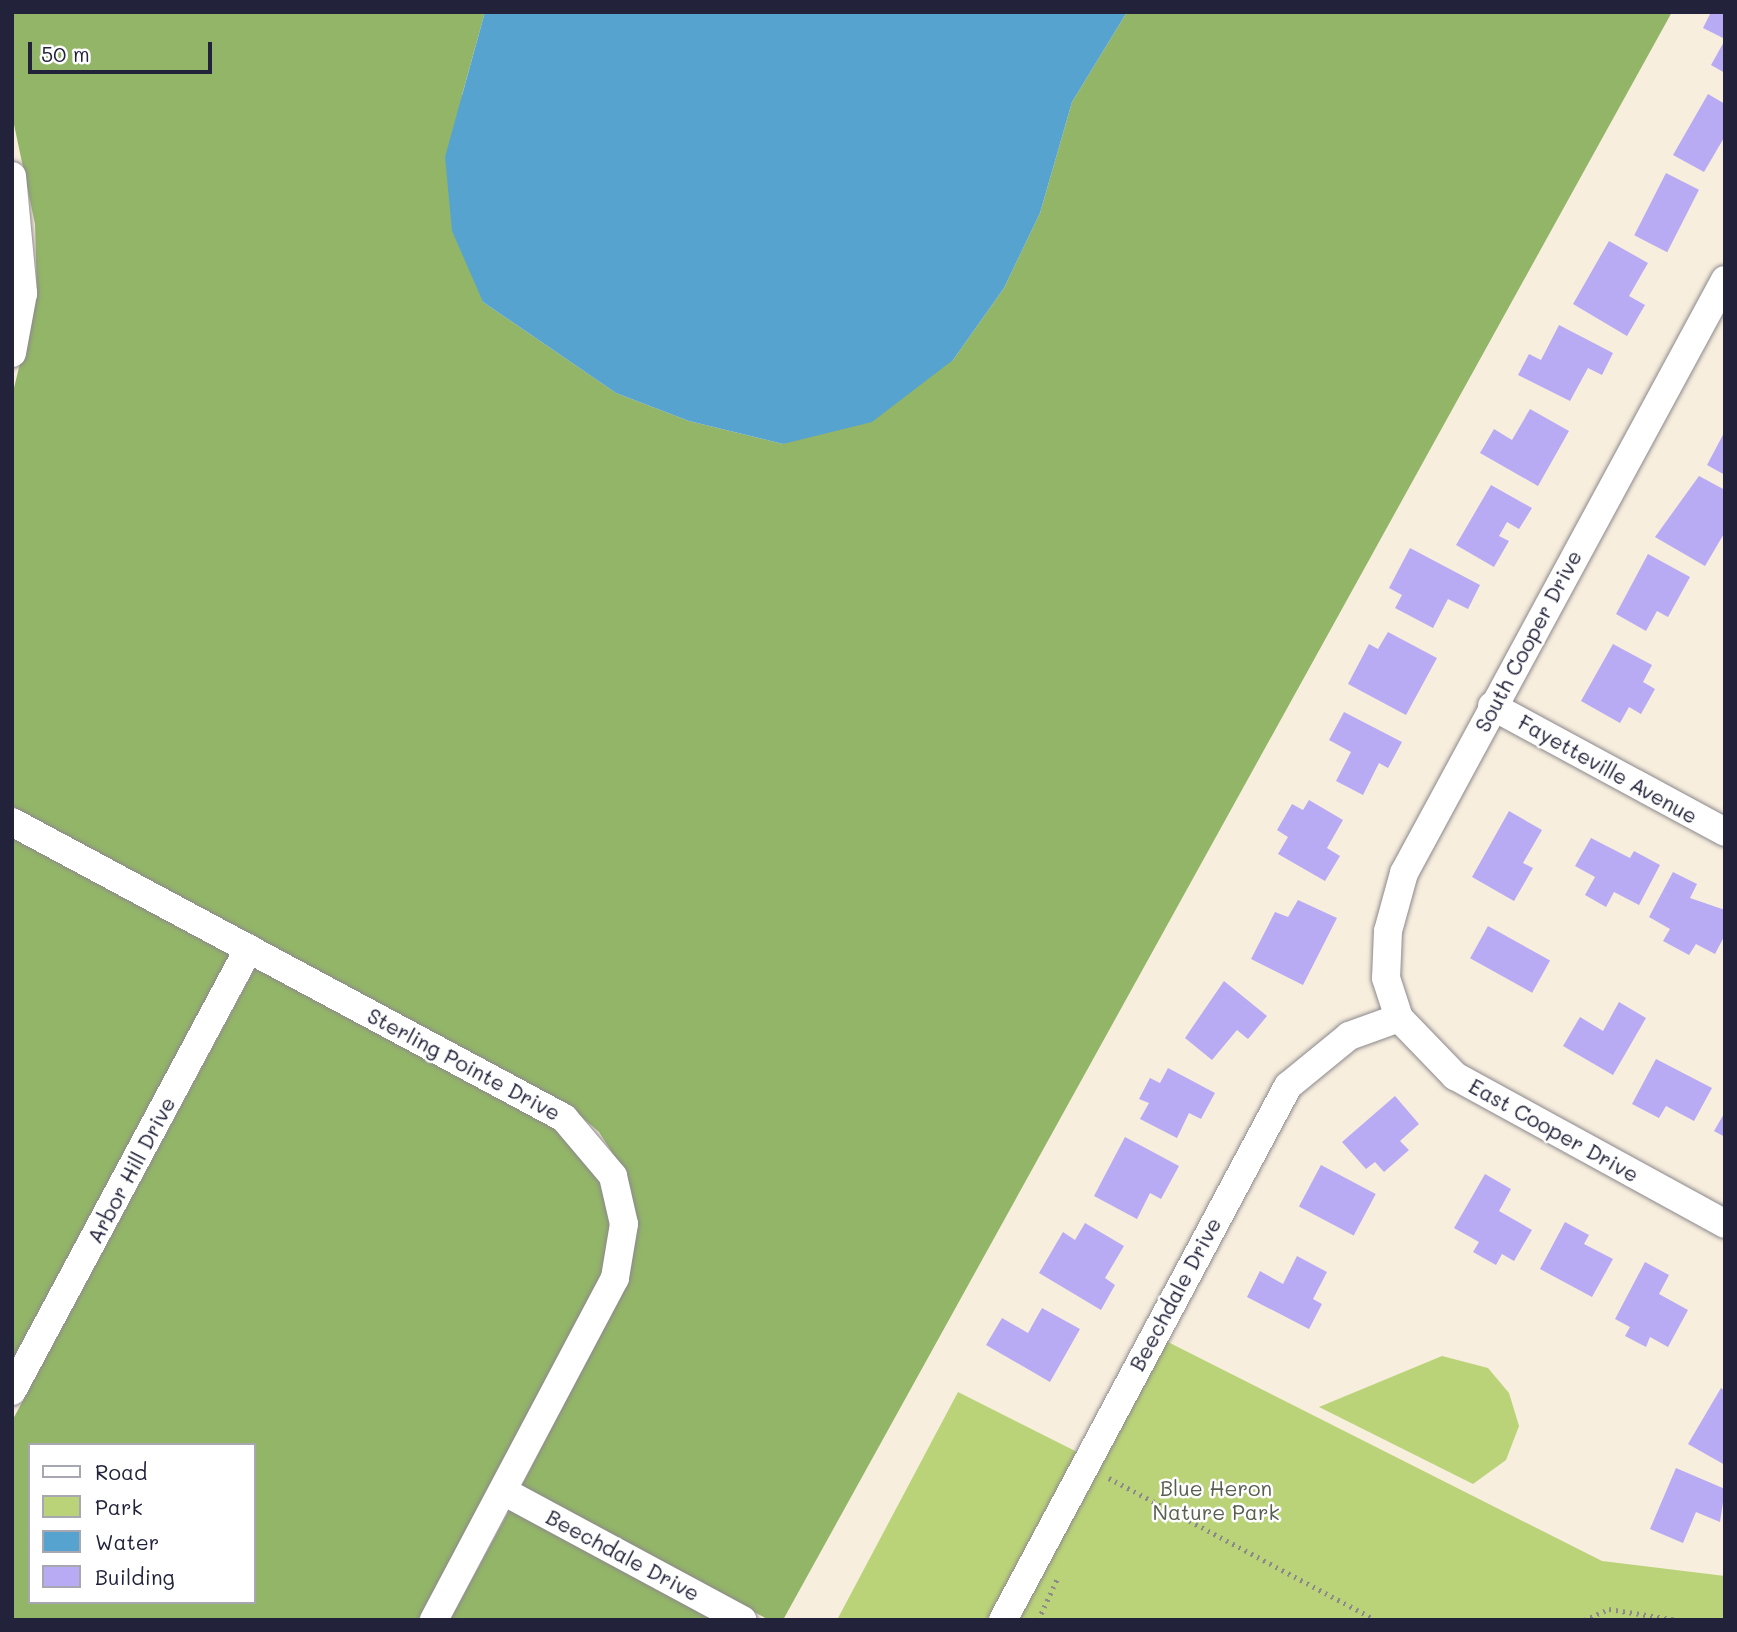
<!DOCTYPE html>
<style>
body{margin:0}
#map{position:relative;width:1737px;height:1632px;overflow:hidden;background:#f7eedd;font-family:Mali,sans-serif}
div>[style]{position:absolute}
.green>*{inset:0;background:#bad378}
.forest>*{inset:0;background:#93b568}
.water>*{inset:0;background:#57a3d0}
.building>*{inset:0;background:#b9abf3;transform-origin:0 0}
.path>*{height:4.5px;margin-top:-2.25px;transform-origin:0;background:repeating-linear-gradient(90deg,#8c888c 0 2px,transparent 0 7px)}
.roads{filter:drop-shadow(0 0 2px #8c888c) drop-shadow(0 0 2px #8c888c)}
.minor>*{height:28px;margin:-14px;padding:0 14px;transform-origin:14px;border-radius:14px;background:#fff}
span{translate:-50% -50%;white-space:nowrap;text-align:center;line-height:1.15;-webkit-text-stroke:5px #fff;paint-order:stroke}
.street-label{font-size:21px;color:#22223b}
.park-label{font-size:21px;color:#576050}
.frame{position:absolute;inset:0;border:14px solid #22223b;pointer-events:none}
.legend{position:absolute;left:28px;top:1443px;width:228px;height:161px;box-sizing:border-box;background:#fff;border:2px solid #a7a7b1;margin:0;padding:9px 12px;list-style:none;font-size:21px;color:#22223b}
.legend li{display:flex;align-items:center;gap:14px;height:35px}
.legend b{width:35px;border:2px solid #a7a7b1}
.scale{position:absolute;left:28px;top:42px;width:184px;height:32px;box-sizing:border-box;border:4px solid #22223b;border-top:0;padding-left:9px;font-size:21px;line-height:24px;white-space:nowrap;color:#22223b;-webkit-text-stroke:5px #fff;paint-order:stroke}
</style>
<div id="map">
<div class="green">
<i style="clip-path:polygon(1166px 1341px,1602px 1561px,1725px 1576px,1725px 1620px,837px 1620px,958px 1392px,1099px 1463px)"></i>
<i style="clip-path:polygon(1442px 1356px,1488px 1368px,1509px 1393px,1519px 1426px,1506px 1460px,1473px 1484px,1319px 1407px)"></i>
</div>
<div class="forest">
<i style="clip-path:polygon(12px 12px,485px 12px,462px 95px,483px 302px,616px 393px,689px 421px,783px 444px,953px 360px,1004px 288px,1040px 213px,1072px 102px,1127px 12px,1672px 12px,783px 1620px,769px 1620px,521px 1487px,628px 1281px,626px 1174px,599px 1132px,570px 1107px,12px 808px,12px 396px,37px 294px,35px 224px,12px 115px)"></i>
<i style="clip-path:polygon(12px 836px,231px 953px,12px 1361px)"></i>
<i style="clip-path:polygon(evenodd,256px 966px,557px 1128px,599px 1179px,610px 1223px,602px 1273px,418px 1620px,12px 1620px,12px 1421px,256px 966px,30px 1445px,254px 1445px,254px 1602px,30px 1602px,30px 1445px)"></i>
<i style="clip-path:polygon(510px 1509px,716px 1620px,450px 1620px)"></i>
</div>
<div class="water">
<i style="clip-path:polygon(485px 12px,1127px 12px,1072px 102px,1040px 213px,1004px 288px,953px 360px,872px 422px,783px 444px,689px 421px,616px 393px,483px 302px,452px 231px,445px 157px)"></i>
</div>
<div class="building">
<i style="clip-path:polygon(1711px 12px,1725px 12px,1725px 39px,1703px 28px)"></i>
<i style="clip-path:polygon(1725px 40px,1725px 73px,1711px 65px)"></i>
<i style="clip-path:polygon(1708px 94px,1725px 104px,1725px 136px,1704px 172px,1673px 155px)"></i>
<i style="left:1666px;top:173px;width:37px;height:70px;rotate:27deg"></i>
<i style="clip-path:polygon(1609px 241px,1648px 263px,1629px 296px,1645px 305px,1627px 336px,1573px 304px)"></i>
<i style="clip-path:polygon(1559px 325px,1613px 353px,1602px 375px,1588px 368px,1570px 401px,1518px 375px,1529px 354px,1541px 360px)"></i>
<i style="clip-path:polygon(1530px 409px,1569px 431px,1538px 486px,1480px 453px,1494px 429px,1512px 440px)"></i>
<i style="clip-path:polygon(1725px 431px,1725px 475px,1707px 465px)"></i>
<i style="clip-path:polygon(1699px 476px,1725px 490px,1725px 532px,1705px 566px,1655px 537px)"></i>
<i style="clip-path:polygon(1491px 485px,1532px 508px,1519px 529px,1507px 522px,1499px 536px,1509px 541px,1494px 567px,1456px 545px)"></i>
<i style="clip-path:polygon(1410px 548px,1480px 585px,1468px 609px,1448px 599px,1433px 628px,1395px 608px,1402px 595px,1389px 588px)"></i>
<i style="clip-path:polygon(1648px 554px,1690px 577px,1668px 617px,1657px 611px,1646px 631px,1616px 614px)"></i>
<i style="clip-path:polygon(1388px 632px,1437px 658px,1406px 715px,1348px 684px,1369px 644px,1378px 649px)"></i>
<i style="clip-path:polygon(1613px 644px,1652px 665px,1643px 682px,1655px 689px,1641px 714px,1629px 707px,1620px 723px,1581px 701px)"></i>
<i style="clip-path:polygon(1344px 712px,1402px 742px,1388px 768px,1379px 763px,1363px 795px,1336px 781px,1351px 752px,1329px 740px)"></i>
<i style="clip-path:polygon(1309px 800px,1343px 820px,1327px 848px,1340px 856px,1325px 881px,1278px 854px,1288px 837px,1277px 830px,1292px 804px,1303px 810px)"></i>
<i style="clip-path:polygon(1509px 811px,1542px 830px,1523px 863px,1533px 868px,1514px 901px,1472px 877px)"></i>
<i style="clip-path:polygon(1591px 838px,1630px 858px,1634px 851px,1660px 865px,1639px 905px,1614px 892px,1606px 907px,1585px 895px,1595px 877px,1575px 866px)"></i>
<i style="clip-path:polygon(1673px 872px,1697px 884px,1690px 898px,1725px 910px,1725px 935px,1715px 954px,1696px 944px,1689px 955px,1663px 941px,1670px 929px,1649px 917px)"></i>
<i style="clip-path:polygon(1298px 900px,1337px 918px,1303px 985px,1251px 959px,1275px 912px,1288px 917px)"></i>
<i style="left:1488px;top:926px;width:71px;height:37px;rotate:29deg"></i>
<i style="clip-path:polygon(1224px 981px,1267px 1016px,1248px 1039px,1237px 1030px,1212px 1060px,1185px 1038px)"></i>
<i style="clip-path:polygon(1619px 1002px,1646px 1018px,1613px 1075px,1563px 1046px,1580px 1017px,1603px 1031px)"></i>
<i style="clip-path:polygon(1656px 1059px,1712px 1088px,1694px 1121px,1666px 1106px,1659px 1118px,1632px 1104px)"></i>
<i style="clip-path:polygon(1168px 1068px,1215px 1093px,1201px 1119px,1189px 1113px,1177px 1138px,1140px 1119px,1149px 1103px,1139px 1099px,1150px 1078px,1160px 1083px)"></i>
<i style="clip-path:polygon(1395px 1096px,1419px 1124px,1400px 1141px,1409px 1150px,1384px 1172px,1375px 1162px,1366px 1169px,1342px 1142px)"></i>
<i style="clip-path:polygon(1725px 1112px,1725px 1137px,1714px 1131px)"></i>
<i style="clip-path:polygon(1125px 1137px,1179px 1166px,1161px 1199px,1150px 1193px,1137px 1219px,1094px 1196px)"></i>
<i style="left:1321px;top:1165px;width:62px;height:47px;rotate:28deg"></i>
<i style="clip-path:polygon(1485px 1174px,1511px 1189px,1499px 1211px,1532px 1230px,1514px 1261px,1502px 1254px,1496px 1265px,1473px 1252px,1479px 1242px,1454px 1228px)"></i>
<i style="clip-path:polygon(1565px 1222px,1589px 1235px,1584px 1244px,1613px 1259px,1592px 1297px,1540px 1269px)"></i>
<i style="clip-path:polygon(1085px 1223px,1124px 1246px,1105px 1278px,1115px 1285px,1101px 1310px,1039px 1273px,1063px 1232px,1075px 1240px)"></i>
<i style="clip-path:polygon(1297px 1256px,1327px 1272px,1313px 1299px,1322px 1304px,1309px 1329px,1247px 1297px,1260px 1271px,1283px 1284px)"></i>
<i style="clip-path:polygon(1645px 1262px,1669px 1275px,1659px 1294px,1688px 1310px,1668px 1347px,1650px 1337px,1646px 1347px,1625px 1336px,1630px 1327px,1615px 1319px)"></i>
<i style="clip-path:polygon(1042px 1308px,1080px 1329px,1050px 1382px,986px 1345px,1002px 1318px,1028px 1333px)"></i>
<i style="clip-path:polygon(1721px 1388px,1725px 1391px,1725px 1465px,1688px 1444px)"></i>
<i style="clip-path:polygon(1676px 1468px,1725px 1489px,1720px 1522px,1696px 1512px,1683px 1543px,1650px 1529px)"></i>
</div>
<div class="path">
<i style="left:1109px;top:1478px;width:302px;rotate:28deg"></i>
<i style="left:1038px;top:1620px;width:45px;rotate:-65.1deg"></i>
<i style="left:1584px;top:1620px;width:27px;rotate:-24deg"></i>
<i style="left:1609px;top:1609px;width:69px;rotate:9.2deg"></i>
</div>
<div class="roads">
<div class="minor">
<i style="left:12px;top:176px;width:118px;rotate:84.6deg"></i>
<i style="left:23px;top:293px;width:61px;rotate:100.4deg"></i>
<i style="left:1725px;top:280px;width:674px;rotate:118.43deg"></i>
<i style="left:1404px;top:873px;width:60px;rotate:105.4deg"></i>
<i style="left:1388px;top:931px;width:47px;rotate:92.4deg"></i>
<i style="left:1386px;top:978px;width:42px;rotate:72deg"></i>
<i style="left:1399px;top:1018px;width:81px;rotate:46deg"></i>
<i style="left:1455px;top:1076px;width:308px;rotate:28.7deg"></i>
<i style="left:1492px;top:706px;width:265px;rotate:28.4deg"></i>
<i style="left:12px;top:822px;width:626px;rotate:28.2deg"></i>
<i style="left:564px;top:1118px;width:76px;rotate:49.8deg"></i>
<i style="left:613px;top:1176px;width:49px;rotate:77.1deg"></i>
<i style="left:624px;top:1224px;width:55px;rotate:99.5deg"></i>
<i style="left:615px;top:1278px;width:387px;rotate:117.9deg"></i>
<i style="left:12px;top:1391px;width:502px;rotate:-61.85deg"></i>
<i style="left:503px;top:1491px;width:272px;rotate:28.3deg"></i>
<i style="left:1003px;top:1620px;width:605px;rotate:-61.91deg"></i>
<i style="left:1288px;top:1086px;width:79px;rotate:-39.3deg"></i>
<i style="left:1349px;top:1036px;width:53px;rotate:-19.8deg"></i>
</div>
</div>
<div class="street-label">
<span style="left:1528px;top:641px;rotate:-62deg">South Cooper Drive</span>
<span style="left:1608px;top:769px;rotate:29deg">Fayetteville Avenue</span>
<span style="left:464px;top:1064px;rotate:28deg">Sterling Pointe Drive</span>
<span style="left:1554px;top:1130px;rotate:29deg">East Cooper Drive</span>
<span style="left:131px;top:1170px;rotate:-62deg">Arbor Hill Drive</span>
<span style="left:1175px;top:1294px;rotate:-62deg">Beechdale Drive</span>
<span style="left:623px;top:1555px;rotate:28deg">Beechdale Drive</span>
</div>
<div class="park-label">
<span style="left:1216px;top:1500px">Blue Heron<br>Nature Park</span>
</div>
<div class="frame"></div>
<ul class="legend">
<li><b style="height:9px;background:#fff"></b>Road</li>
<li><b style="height:19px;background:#bad378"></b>Park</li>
<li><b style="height:19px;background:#57a3d0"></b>Water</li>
<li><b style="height:19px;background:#b9abf3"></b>Building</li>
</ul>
<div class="scale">50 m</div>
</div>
